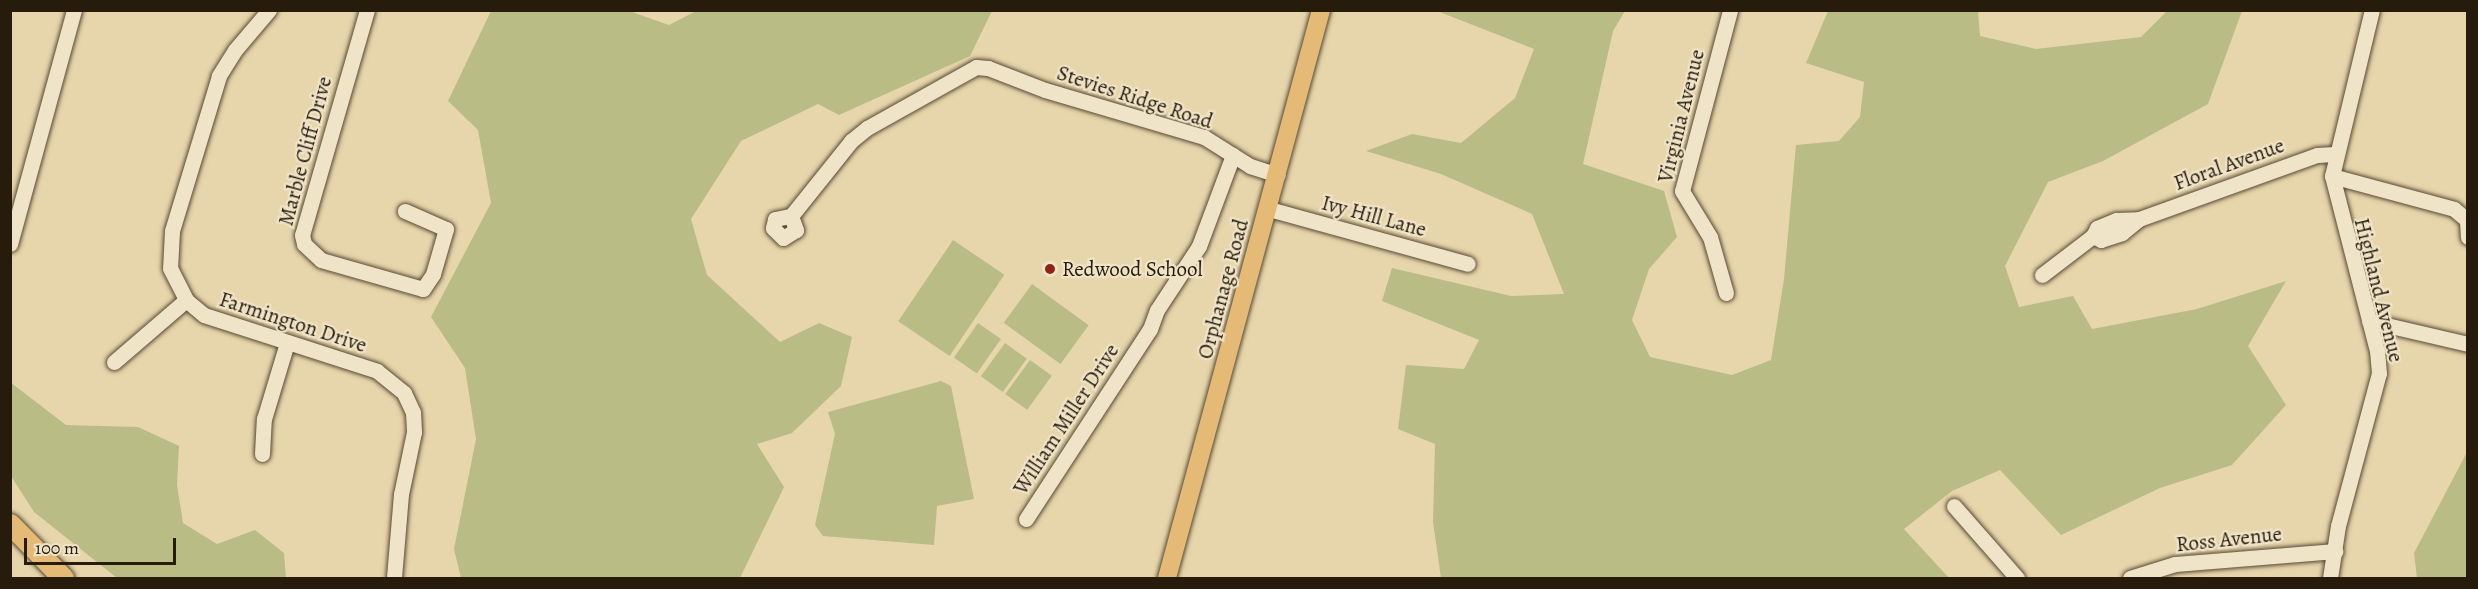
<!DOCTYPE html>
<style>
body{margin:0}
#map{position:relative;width:2478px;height:589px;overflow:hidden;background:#e7d5ab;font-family:Alegreya,serif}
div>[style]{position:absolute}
.green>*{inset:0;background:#babc86;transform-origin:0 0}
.roads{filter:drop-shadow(0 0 2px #574a34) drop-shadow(0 0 2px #574a34)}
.minor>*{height:15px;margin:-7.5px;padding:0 7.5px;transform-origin:7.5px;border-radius:7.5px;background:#efe4c8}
.major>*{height:18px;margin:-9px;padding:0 9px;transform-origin:9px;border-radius:9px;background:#e4ba76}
.highway>*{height:21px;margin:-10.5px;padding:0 10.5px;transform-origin:10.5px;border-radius:10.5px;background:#e4ba76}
.dots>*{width:16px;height:16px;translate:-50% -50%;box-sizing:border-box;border:3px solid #efe4c8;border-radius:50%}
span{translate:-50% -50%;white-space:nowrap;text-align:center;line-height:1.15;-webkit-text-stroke:4.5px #efe4c8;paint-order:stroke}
.street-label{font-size:21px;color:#271b0c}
.poi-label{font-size:21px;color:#271b0c}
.left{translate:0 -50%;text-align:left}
.frame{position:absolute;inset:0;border:12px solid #271b0c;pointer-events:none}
.scale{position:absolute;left:24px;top:538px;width:152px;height:27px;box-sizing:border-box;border:3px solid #271b0c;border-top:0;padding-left:8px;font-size:18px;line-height:21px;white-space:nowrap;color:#271b0c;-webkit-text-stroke:4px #efe4c8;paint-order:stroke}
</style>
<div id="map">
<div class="green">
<i style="clip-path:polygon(698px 10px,992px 11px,970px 56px,839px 115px,818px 104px,741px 141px,691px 219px,707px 275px,780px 342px,819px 323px,852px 337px,841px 386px,792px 433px,757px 444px,784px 487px,740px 578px,461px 578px,454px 549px,476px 439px,465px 368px,431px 317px,491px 203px,478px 130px,448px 101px,491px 11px,629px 11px,669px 25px)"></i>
<i style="clip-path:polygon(1437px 11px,1625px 11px,1613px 31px,1583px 164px,1664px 191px,1677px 237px,1649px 269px,1632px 320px,1650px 357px,1732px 375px,1771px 360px,1784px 279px,1796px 145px,1839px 141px,1860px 117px,1864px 82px,1806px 63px,1828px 11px,1978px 11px,1980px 36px,2036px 49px,2141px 37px,2167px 11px,2242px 11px,2208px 104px,2103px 161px,2048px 182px,2005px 266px,2019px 307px,2073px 296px,2092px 329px,2197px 309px,2286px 281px,2248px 346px,2286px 405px,2232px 465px,2160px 488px,2061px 535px,2000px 470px,1952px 491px,1904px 529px,1949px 578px,1441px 578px,1433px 522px,1435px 444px,1398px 429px,1406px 365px,1464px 369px,1479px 340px,1382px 301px,1392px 268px,1511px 296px,1564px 294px,1532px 214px,1441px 174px,1366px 151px,1412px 134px,1461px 143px,1515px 98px,1534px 49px)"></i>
<i style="left:953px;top:240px;width:62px;height:98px;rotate:34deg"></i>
<i style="left:1032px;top:284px;width:70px;height:48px;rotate:36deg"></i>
<i style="left:978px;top:323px;width:28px;height:42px;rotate:35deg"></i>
<i style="left:1005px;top:343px;width:27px;height:41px;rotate:36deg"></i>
<i style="left:1030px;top:360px;width:27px;height:42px;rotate:36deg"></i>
<i style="clip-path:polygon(941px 381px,951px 386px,974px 499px,937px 506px,934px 545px,823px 536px,815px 525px,835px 434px,828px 412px)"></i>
<i style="clip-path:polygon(10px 382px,66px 425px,138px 427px,179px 446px,177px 485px,183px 523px,217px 544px,255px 530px,284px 553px,286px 578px,117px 578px,34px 512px,11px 476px)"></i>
<i style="clip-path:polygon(2467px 452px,2467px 578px,2417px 578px,2414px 553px)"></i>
</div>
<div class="roads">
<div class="minor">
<i style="left:269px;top:10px;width:52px;rotate:130.4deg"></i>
<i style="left:235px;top:50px;width:31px;rotate:122deg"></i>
<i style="left:219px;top:76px;width:162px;rotate:106.9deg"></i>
<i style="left:172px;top:231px;width:37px;rotate:93deg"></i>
<i style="left:170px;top:268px;width:36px;rotate:63deg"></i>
<i style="left:186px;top:300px;width:23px;rotate:40deg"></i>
<i style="left:204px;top:315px;width:182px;rotate:17.9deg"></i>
<i style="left:377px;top:371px;width:35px;rotate:39deg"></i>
<i style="left:404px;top:393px;width:21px;rotate:65deg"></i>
<i style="left:413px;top:412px;width:20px;rotate:87deg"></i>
<i style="left:414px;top:432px;width:63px;rotate:101.8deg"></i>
<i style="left:401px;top:494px;width:84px;rotate:94.8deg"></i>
<i style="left:367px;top:10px;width:234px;rotate:106.1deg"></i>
<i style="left:302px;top:235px;width:9px;rotate:77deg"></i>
<i style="left:304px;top:244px;width:23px;rotate:43deg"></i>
<i style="left:321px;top:260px;width:106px;rotate:15.9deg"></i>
<i style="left:423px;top:289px;width:18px;rotate:-56deg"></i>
<i style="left:433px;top:274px;width:47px;rotate:-73.9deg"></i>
<i style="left:446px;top:229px;width:45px;rotate:-156.3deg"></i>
<i style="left:2332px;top:176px;width:126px;rotate:15.1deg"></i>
<i style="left:2454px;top:209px;width:17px;rotate:40deg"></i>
<i style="left:2467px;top:220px;width:17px;rotate:87deg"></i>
<i style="left:1269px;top:209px;width:206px;rotate:15.4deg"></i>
<i style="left:791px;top:216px;width:15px;rotate:70deg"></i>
<i style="left:796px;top:230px;width:15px;rotate:148deg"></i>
<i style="left:783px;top:238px;width:14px;rotate:-135deg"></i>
<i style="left:773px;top:228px;width:9px;rotate:-77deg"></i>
<i style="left:775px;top:219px;width:16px;rotate:-11deg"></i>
<i style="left:791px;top:216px;width:96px;rotate:-51.3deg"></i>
<i style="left:851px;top:141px;width:21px;rotate:-39deg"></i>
<i style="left:867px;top:128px;width:125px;rotate:-29.2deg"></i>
<i style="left:976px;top:67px;width:12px;rotate:5deg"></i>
<i style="left:988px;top:68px;width:61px;rotate:21.1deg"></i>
<i style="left:1045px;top:90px;width:166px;rotate:16.5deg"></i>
<i style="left:1204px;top:137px;width:54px;rotate:32.2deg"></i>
<i style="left:1250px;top:166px;width:29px;rotate:18deg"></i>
<i style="left:2139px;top:219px;width:22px;rotate:141deg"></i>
<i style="left:2122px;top:233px;width:22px;rotate:162deg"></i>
<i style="left:2101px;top:240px;width:9px;rotate:-153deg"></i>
<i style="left:2093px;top:236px;width:9px;rotate:-63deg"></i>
<i style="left:2097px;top:228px;width:21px;rotate:-23deg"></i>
<i style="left:2116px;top:220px;width:23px;rotate:-2deg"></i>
<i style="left:2139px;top:219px;width:189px;rotate:-19.8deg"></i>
<i style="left:2317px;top:155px;width:17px;rotate:-3deg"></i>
<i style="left:10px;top:244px;width:243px;rotate:-74.7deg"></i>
<i style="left:2042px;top:275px;width:64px;rotate:-37.4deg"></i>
<i style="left:1726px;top:293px;width:58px;rotate:-105.9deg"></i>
<i style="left:1710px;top:237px;width:54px;rotate:-121.3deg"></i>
<i style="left:1682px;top:191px;width:187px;rotate:-75.1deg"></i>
<i style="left:2369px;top:321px;width:102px;rotate:13.1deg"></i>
<i style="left:114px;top:362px;width:95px;rotate:-40.7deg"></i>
<i style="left:262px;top:454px;width:35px;rotate:-87deg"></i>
<i style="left:264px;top:419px;width:79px;rotate:-73.2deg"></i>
<i style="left:1954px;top:506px;width:96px;rotate:48.8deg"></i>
<i style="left:1026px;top:519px;width:227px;rotate:-56.9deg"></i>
<i style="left:1150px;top:329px;width:20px;rotate:-70deg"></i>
<i style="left:1157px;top:310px;width:77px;rotate:-56.7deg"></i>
<i style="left:1199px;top:246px;width:97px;rotate:-69.5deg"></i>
<i style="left:2130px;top:578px;width:47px;rotate:-17.3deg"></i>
<i style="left:2175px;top:564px;width:161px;rotate:-4.6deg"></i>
<i style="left:2330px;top:578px;width:53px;rotate:-81.3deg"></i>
<i style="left:2338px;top:526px;width:158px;rotate:-75deg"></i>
<i style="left:2379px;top:373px;width:22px;rotate:-95deg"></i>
<i style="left:2377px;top:351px;width:181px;rotate:-104.4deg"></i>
<i style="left:2332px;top:176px;width:171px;rotate:-76.5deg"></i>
</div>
<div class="major">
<i style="left:1167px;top:578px;width:589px;rotate:-74.83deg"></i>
</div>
<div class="highway">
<i style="left:10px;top:524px;width:76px;rotate:45.5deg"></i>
</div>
</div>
<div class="dots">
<i style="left:1050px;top:269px;background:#8f2418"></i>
</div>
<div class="street-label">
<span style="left:1135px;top:97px;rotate:18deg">Stevies Ridge Road</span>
<span style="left:1681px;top:116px;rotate:-76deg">Virginia Avenue</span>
<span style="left:305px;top:151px;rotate:-75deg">Marble Cliff Drive</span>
<span style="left:2229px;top:164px;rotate:-20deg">Floral Avenue</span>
<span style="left:1374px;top:216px;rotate:15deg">Ivy Hill Lane</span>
<span style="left:1223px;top:289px;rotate:-75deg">Orphanage Road</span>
<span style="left:2379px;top:290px;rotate:76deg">Highland Avenue</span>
<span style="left:293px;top:322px;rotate:18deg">Farmington Drive</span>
<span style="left:1066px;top:419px;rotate:-57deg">William Miller Drive</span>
<span style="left:2229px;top:539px;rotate:-6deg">Ross Avenue</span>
</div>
<div class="poi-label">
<span class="left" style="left:1062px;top:269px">Redwood School</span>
</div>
<div class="frame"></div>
<div class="scale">100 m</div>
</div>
